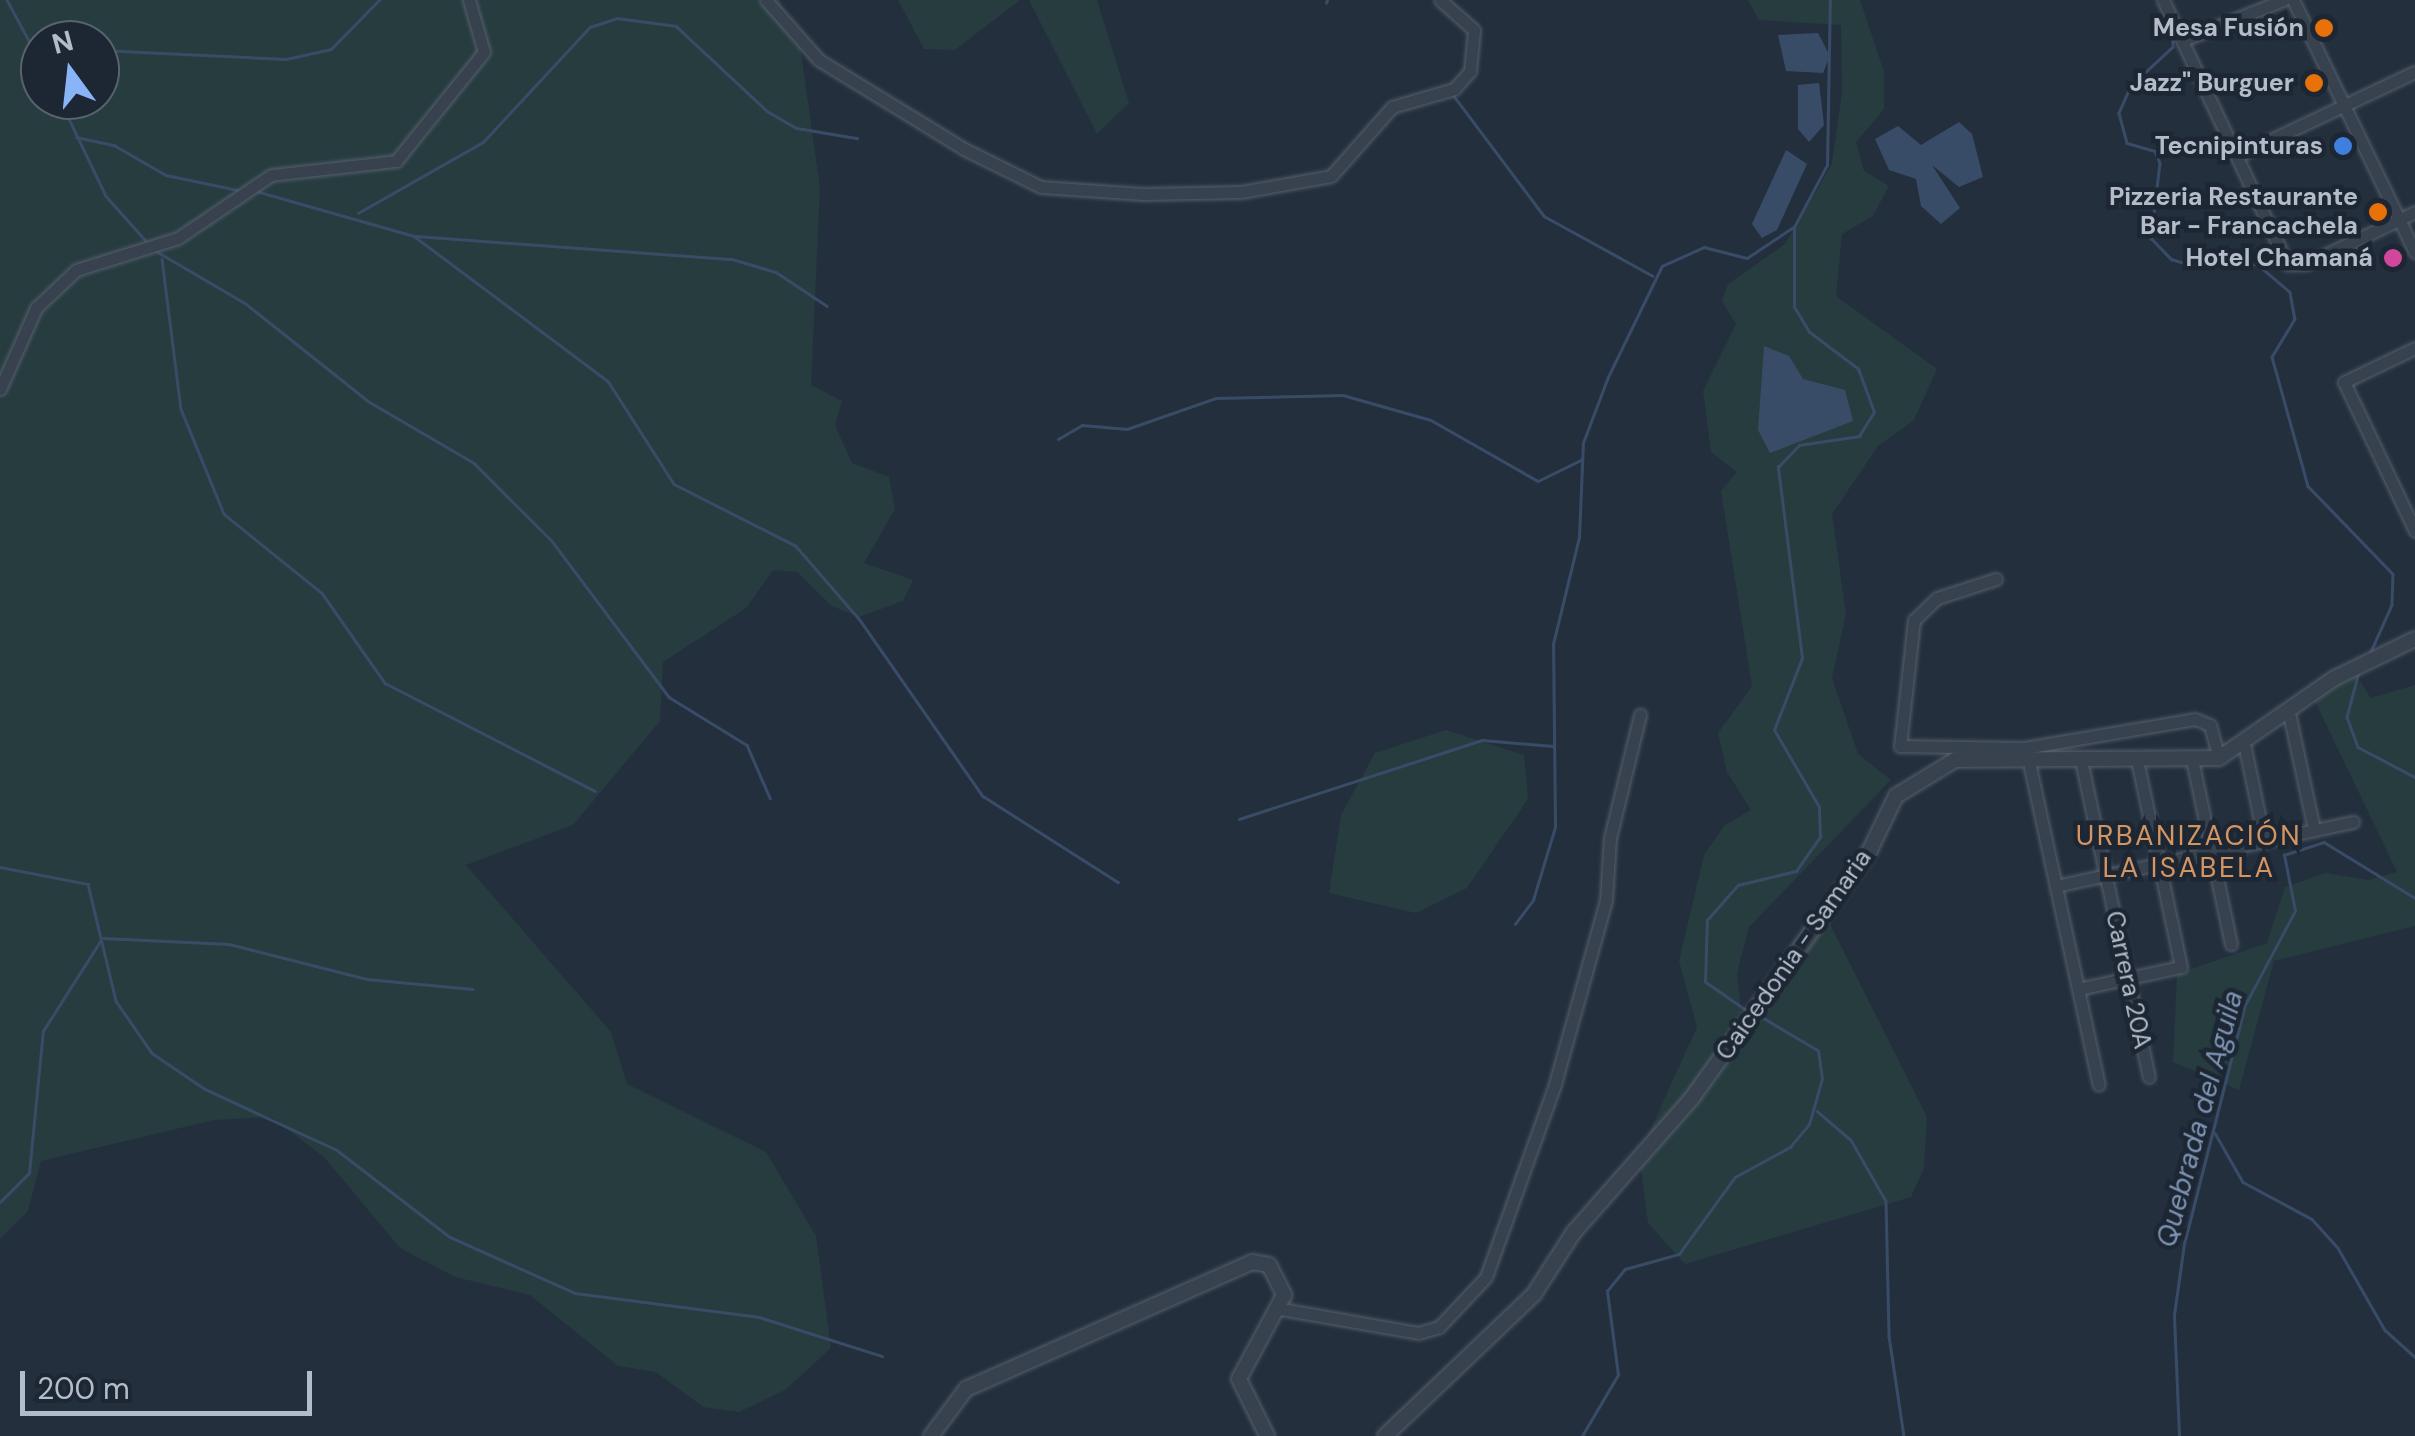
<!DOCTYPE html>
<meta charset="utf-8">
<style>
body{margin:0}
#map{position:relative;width:2415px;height:1436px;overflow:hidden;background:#242f3e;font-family:"DM Sans",sans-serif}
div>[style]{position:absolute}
.green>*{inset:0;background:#263c3f}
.water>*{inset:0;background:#394c67}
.stream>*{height:2.5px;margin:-1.25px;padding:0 1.25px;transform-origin:1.25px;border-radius:1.25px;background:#394c67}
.roads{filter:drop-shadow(0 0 2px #565f6c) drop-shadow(0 0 2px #565f6c)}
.minor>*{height:11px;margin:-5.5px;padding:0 5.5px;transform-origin:5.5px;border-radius:5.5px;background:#38414e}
.tertiary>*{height:14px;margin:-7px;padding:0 7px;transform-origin:7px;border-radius:7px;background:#38414e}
.dots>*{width:28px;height:28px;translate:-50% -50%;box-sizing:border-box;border:5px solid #1d2633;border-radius:50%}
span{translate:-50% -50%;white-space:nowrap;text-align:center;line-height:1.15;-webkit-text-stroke:9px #1d2633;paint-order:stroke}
.poi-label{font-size:25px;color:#b4bcc9;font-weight:700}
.right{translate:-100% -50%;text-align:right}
.street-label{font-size:25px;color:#b4bcc9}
.neighbourhood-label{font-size:28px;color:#d59563;letter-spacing:2.5px}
.water-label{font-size:28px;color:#7c92b1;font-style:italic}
.north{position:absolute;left:20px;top:20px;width:100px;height:100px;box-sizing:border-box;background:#1d2633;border:2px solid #59626f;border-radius:50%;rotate:345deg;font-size:28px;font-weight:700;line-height:40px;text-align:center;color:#b4bcc9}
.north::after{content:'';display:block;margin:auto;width:35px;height:45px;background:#8ab4f8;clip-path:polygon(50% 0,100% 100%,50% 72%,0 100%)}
.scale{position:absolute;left:20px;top:1371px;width:292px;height:45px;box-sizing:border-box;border:5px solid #b4bcc9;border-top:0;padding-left:12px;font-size:30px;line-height:35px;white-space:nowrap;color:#b4bcc9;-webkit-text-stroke:8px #1d2633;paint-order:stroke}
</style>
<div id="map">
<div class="green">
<i style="clip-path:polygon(evenodd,0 0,779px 0,800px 45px,820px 188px,811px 385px,842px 401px,835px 425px,852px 463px,889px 477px,895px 509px,864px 563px,913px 580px,903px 601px,859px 617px,832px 606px,797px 572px,773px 570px,746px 608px,663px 662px,660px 721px,573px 825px,466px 865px,611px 1032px,627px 1084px,766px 1152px,816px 1236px,831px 1348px,785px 1390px,739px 1412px,703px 1407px,656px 1372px,618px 1366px,530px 1295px,455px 1277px,400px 1248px,324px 1157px,271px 1117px,214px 1120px,41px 1161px,28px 1211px,0 1239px,0 0,40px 40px,100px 40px,100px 100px,40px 100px,40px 40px)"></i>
<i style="clip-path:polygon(898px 0,1020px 0,955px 50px,924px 49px)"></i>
<i style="clip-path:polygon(1029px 0,1097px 0,1129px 103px,1097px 134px)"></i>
<i style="clip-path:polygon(1748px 0,1860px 0,1884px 72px,1884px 109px,1856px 142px,1864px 171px,1889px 186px,1873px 216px,1842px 234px,1836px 296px,1937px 369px,1914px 420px,1878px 446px,1832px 514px,1846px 614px,1832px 678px,1858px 754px,1891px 780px,1749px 927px,1737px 973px,1741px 1010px,1747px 1017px,1816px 922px,1830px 924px,1927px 1117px,1924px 1168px,1911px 1197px,1685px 1264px,1648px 1223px,1639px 1155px,1697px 1027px,1679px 961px,1704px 855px,1725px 825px,1751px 810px,1727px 772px,1718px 733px,1752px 686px,1721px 491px,1737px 472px,1711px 452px,1703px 391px,1736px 324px,1722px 301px,1728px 284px,1785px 244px,1832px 164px,1842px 92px,1841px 25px,1759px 20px)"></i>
<i style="clip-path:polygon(2351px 668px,2371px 698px,2415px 685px,2415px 926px,2274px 961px,2239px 1090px,2173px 1062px,2177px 974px,2267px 943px,2285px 887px,2325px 873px,2368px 880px,2397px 872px,2313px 697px)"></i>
<i style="clip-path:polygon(1446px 730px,1524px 755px,1528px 799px,1467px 888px,1416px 913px,1329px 893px,1341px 815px,1375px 753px)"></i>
</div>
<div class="water">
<i style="clip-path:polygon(1818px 33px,1830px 56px,1823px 73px,1786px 71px,1778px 35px)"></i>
<i style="clip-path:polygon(1819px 83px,1824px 125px,1809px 142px,1798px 129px,1798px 85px)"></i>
<i style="clip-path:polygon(1959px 122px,1972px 134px,1983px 177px,1959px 187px,1932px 165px,1960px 208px,1941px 224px,1921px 206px,1916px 179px,1889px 170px,1875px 139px,1898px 126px,1921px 145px)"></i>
<i style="clip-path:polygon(1786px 150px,1807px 164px,1777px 230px,1762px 238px,1752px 224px)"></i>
<i style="clip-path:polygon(1764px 346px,1789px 356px,1803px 379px,1845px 390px,1853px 421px,1770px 453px,1758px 430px)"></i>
</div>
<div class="stream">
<i style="left:7px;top:0;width:69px;rotate:61.6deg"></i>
<i style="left:1326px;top:3px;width:3px;rotate:-72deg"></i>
<i style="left:2173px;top:32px;width:15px;rotate:90deg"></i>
<i style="left:2173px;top:47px;width:57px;rotate:137.1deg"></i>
<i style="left:2131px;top:86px;width:30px;rotate:114deg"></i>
<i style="left:2119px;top:113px;width:31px;rotate:75deg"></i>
<i style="left:2127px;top:143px;width:29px;rotate:16deg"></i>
<i style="left:2155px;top:151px;width:13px;rotate:67deg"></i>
<i style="left:2160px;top:163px;width:76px;rotate:96.8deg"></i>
<i style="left:2151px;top:238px;width:29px;rotate:46deg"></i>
<i style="left:2171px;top:259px;width:29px;rotate:16deg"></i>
<i style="left:2199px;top:267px;width:58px;rotate:-3deg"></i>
<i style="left:2257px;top:264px;width:43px;rotate:40.3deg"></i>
<i style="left:2290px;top:292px;width:27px;rotate:80deg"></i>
<i style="left:2295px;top:319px;width:44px;rotate:121.2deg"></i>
<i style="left:2272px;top:357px;width:134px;rotate:74.4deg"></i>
<i style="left:2308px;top:486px;width:122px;rotate:46deg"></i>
<i style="left:2393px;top:574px;width:31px;rotate:92deg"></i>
<i style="left:2392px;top:605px;width:51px;rotate:114.1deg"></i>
<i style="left:100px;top:50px;width:186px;rotate:2.8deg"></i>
<i style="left:286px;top:59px;width:46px;rotate:-12.5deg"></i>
<i style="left:331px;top:49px;width:69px;rotate:-45.6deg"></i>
<i style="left:1454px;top:96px;width:150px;rotate:53.1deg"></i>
<i style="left:1544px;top:216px;width:124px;rotate:28.8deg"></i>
<i style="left:60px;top:100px;width:106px;rotate:64.4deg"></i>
<i style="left:106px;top:196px;width:62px;rotate:48.3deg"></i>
<i style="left:76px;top:137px;width:39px;rotate:12deg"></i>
<i style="left:114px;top:145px;width:60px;rotate:30deg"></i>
<i style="left:166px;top:175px;width:74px;rotate:11.8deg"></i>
<i style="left:256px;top:191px;width:164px;rotate:15.9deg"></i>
<i style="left:414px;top:236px;width:242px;rotate:36.8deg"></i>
<i style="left:608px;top:381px;width:122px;rotate:57.3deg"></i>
<i style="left:674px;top:484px;width:137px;rotate:26.9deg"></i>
<i style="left:796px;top:546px;width:98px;rotate:49.1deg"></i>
<i style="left:860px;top:620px;width:215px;rotate:55.1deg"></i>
<i style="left:983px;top:796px;width:160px;rotate:32.5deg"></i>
<i style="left:358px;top:213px;width:144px;rotate:-29.6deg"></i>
<i style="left:483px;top:142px;width:157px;rotate:-47.1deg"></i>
<i style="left:590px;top:27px;width:28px;rotate:-18deg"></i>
<i style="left:617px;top:18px;width:60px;rotate:7.7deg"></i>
<i style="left:676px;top:26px;width:125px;rotate:43deg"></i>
<i style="left:767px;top:111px;width:34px;rotate:30deg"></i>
<i style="left:797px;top:128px;width:61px;rotate:9.5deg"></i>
<i style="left:416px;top:236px;width:317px;rotate:4.2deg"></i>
<i style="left:732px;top:259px;width:46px;rotate:16.5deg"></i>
<i style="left:776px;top:272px;width:61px;rotate:33.7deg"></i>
<i style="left:156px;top:251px;width:103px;rotate:30.3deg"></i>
<i style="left:245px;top:303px;width:157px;rotate:38.5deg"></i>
<i style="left:368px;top:401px;width:123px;rotate:30.3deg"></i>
<i style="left:474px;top:463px;width:110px;rotate:45deg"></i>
<i style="left:552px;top:541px;width:195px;rotate:53.1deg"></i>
<i style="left:669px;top:697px;width:92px;rotate:31.6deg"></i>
<i style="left:747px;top:745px;width:58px;rotate:66.5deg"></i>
<i style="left:162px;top:259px;width:151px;rotate:82.8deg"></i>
<i style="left:181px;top:409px;width:113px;rotate:67.7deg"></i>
<i style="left:224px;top:514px;width:126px;rotate:38.9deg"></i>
<i style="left:322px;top:593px;width:110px;rotate:55deg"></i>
<i style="left:385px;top:683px;width:236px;rotate:27.2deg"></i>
<i style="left:1058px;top:439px;width:28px;rotate:-30deg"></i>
<i style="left:1082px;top:425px;width:45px;rotate:5.1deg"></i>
<i style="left:1127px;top:429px;width:94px;rotate:-19.2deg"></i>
<i style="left:1216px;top:398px;width:127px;rotate:-1.4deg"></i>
<i style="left:1343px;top:395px;width:91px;rotate:15.9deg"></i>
<i style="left:1431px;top:420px;width:123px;rotate:29.7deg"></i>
<i style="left:1538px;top:481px;width:48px;rotate:-26deg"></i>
<i style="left:2359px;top:672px;width:47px;rotate:104.9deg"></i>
<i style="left:2347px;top:717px;width:32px;rotate:70deg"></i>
<i style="left:2358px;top:747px;width:64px;rotate:27.8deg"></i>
<i style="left:1239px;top:819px;width:256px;rotate:-18deg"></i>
<i style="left:1482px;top:740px;width:71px;rotate:4.8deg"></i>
<i style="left:0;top:867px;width:90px;rotate:10.9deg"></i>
<i style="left:88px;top:884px;width:120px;rotate:76.5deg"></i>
<i style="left:116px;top:1001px;width:63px;rotate:55.3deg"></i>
<i style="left:152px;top:1053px;width:64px;rotate:34.2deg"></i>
<i style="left:205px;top:1089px;width:145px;rotate:24.8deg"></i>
<i style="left:337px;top:1150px;width:143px;rotate:37.6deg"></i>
<i style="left:450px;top:1237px;width:137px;rotate:24.1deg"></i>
<i style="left:575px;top:1293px;width:186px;rotate:7.4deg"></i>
<i style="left:759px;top:1317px;width:129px;rotate:17.6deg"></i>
<i style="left:1515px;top:924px;width:30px;rotate:-53deg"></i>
<i style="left:1533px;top:900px;width:76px;rotate:-73.2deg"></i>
<i style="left:1555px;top:827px;width:183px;rotate:-90.6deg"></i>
<i style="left:1553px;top:644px;width:110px;rotate:-76.3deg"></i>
<i style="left:1579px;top:537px;width:94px;rotate:-87.6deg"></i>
<i style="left:1583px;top:443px;width:71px;rotate:-69.3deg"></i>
<i style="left:1608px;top:377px;width:123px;rotate:-64.1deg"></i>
<i style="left:1662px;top:266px;width:46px;rotate:-24.3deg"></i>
<i style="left:1704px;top:247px;width:44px;rotate:14.3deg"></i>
<i style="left:1747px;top:258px;width:54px;rotate:-33.7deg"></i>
<i style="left:103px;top:938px;width:126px;rotate:2.7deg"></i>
<i style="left:229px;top:944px;width:142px;rotate:14.2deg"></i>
<i style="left:367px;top:979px;width:106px;rotate:5.4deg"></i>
<i style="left:1748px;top:1012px;width:52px;rotate:-145.1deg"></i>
<i style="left:1705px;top:982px;width:62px;rotate:-88.2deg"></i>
<i style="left:1707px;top:920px;width:47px;rotate:-48.5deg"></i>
<i style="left:1738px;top:885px;width:60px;rotate:-13.6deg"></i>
<i style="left:1796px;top:871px;width:42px;rotate:-54.8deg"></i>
<i style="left:1820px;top:837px;width:30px;rotate:-92deg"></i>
<i style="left:1819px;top:807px;width:89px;rotate:-120.3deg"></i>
<i style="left:1774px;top:730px;width:77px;rotate:-68.7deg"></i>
<i style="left:1802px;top:658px;width:193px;rotate:-97.2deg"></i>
<i style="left:1778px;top:467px;width:30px;rotate:-46deg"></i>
<i style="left:1799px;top:445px;width:61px;rotate:-8.5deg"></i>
<i style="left:1859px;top:436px;width:28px;rotate:-58deg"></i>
<i style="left:1874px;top:412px;width:46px;rotate:-110.4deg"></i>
<i style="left:1858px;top:369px;width:61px;rotate:-142.9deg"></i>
<i style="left:1809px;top:332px;width:29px;rotate:-121deg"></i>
<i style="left:1794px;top:307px;width:80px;rotate:-90deg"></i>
<i style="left:1794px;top:227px;width:70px;rotate:-62deg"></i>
<i style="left:1827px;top:165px;width:165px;rotate:-89deg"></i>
<i style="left:1817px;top:1111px;width:45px;rotate:40.5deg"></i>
<i style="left:1851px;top:1140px;width:70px;rotate:60.2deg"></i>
<i style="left:1886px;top:1201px;width:135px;rotate:88.7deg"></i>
<i style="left:1889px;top:1336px;width:101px;rotate:81.5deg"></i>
<i style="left:2215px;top:1133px;width:56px;rotate:60.3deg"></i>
<i style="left:2243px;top:1182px;width:78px;rotate:28.2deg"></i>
<i style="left:2312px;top:1219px;width:39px;rotate:48deg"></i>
<i style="left:2338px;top:1248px;width:95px;rotate:60.2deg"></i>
<i style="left:2385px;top:1330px;width:40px;rotate:42deg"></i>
<i style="left:0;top:1202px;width:41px;rotate:-45deg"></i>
<i style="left:29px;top:1173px;width:143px;rotate:-84.4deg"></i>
<i style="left:43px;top:1031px;width:108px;rotate:-57.5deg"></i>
<i style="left:1582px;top:1436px;width:71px;rotate:-59.5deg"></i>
<i style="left:1618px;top:1375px;width:85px;rotate:-97.5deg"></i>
<i style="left:1607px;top:1291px;width:28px;rotate:-51deg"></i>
<i style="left:1625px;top:1269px;width:56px;rotate:-15.5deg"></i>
<i style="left:1679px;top:1254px;width:95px;rotate:-54deg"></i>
<i style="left:1735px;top:1177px;width:63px;rotate:-28.6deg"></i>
<i style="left:1790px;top:1147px;width:30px;rotate:-50deg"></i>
<i style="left:1809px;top:1124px;width:47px;rotate:-73.9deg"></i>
<i style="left:1822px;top:1079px;width:28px;rotate:-98deg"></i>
<i style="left:1818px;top:1051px;width:66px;rotate:-149.2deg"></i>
<i style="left:2179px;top:1436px;width:121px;rotate:-92.4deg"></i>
<i style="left:2174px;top:1315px;width:72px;rotate:-82deg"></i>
<i style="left:2184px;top:1244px;width:247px;rotate:-75.7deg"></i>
<i style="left:2245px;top:1005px;width:106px;rotate:-62deg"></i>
<i style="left:2295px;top:911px;width:57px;rotate:-101.1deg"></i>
<i style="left:2284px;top:855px;width:42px;rotate:-18deg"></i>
<i style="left:2324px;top:842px;width:107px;rotate:31.6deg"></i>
</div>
<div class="roads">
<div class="minor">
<i style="left:766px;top:0;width:80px;rotate:48.5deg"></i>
<i style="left:819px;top:60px;width:170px;rotate:31.5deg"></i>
<i style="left:964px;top:149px;width:86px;rotate:26.3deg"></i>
<i style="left:1041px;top:187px;width:102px;rotate:3.9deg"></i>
<i style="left:1143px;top:194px;width:98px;rotate:-1.2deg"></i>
<i style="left:1241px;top:192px;width:91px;rotate:-10.1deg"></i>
<i style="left:1331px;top:176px;width:92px;rotate:-48.5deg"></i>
<i style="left:1392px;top:107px;width:65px;rotate:-16.2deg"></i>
<i style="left:1454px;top:89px;width:24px;rotate:-48deg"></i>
<i style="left:1470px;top:71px;width:41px;rotate:-84.4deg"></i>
<i style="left:1474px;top:30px;width:45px;rotate:-138.6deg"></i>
<i style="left:2163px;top:0;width:292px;rotate:64.8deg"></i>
<i style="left:2287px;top:264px;width:19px"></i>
<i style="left:2306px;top:264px;width:121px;rotate:-25.5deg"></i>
<i style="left:2293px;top:0;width:280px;rotate:64.2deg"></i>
<i style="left:2183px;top:40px;width:108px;rotate:-21.8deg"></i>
<i style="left:2237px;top:156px;width:197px;rotate:-25.3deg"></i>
<i style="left:2415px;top:348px;width:79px;rotate:154.4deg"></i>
<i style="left:2344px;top:382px;width:165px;rotate:64.5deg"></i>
<i style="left:0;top:389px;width:89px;rotate:-66deg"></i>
<i style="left:36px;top:308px;width:55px;rotate:-43.5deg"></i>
<i style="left:76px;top:270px;width:107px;rotate:-17.4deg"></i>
<i style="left:178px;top:238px;width:112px;rotate:-34.1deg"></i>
<i style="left:271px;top:175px;width:126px;rotate:-6.4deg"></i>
<i style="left:396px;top:161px;width:140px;rotate:-51.1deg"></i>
<i style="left:484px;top:52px;width:54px;rotate:-106.1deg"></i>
<i style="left:1996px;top:579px;width:62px;rotate:162.1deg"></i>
<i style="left:1937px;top:598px;width:32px;rotate:136deg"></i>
<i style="left:1914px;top:620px;width:127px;rotate:96.3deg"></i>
<i style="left:1900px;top:746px;width:124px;rotate:0.9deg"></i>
<i style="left:2024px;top:748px;width:173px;rotate:-9.6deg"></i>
<i style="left:2195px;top:719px;width:16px;rotate:22deg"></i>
<i style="left:2210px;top:725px;width:34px;rotate:75deg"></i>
<i style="left:2289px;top:713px;width:120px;rotate:77.9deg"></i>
<i style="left:2245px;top:748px;width:93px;rotate:78.2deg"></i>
<i style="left:2029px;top:762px;width:330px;rotate:77.8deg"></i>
<i style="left:2193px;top:764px;width:184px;rotate:78.1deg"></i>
<i style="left:2082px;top:765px;width:319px;rotate:77.9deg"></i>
<i style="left:2056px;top:886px;width:304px;rotate:-12.2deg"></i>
<i style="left:2078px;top:989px;width:105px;rotate:-12.1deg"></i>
<i style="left:2181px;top:967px;width:208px;rotate:-102deg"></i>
<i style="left:1281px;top:1309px;width:139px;rotate:9.9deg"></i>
<i style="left:1418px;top:1333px;width:22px;rotate:-16deg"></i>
<i style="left:1439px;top:1327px;width:69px;rotate:-46.8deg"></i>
<i style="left:1486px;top:1277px;width:205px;rotate:-70.3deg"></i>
<i style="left:1555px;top:1084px;width:191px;rotate:-74.5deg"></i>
<i style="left:1606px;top:900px;width:62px;rotate:-86.3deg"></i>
<i style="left:1610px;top:838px;width:127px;rotate:-76.3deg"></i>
</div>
<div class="tertiary">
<i style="left:931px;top:1436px;width:59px;rotate:-53.3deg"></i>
<i style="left:966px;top:1389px;width:313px;rotate:-23.9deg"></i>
<i style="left:1252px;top:1262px;width:17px;rotate:10deg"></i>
<i style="left:1269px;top:1265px;width:34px;rotate:63deg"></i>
<i style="left:1284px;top:1295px;width:95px;rotate:118.2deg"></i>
<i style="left:1239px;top:1379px;width:64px;rotate:63.8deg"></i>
<i style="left:1385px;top:1436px;width:206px;rotate:-43.6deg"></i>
<i style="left:1534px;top:1294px;width:74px;rotate:-57.2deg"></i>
<i style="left:1574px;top:1232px;width:179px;rotate:-48.6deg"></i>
<i style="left:1692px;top:1098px;width:305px;rotate:-54.3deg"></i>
<i style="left:1870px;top:850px;width:60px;rotate:-64.3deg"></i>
<i style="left:1896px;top:796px;width:69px;rotate:-31.4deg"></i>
<i style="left:1955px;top:760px;width:264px;rotate:-0.4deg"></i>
<i style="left:2219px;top:758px;width:139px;rotate:-34.7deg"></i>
<i style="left:2333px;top:679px;width:91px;rotate:-26deg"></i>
</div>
</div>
<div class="dots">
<i style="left:2324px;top:28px;background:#e8710a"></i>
<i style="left:2314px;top:83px;background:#e8710a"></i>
<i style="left:2343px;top:146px;background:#3f7fe0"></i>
<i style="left:2378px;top:212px;background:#e8710a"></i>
<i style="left:2393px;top:258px;background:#d1479c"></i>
</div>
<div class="poi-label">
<span class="right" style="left:2304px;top:28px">Mesa Fusión</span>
<span class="right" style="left:2294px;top:83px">Jazz" Burguer</span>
<span class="right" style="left:2323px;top:146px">Tecnipinturas</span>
<span class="right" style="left:2358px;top:212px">Pizzeria Restaurante<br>Bar - Francachela</span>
<span class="right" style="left:2373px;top:258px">Hotel Chamaná</span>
</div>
<div class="street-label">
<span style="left:1794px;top:955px;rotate:-55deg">Caicedonia - Samaria</span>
<span style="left:2128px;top:980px;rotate:78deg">Carrera 20A</span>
</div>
<div class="neighbourhood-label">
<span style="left:2189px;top:852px">URBANIZACIÓN<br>LA ISABELA</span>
</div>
<div class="water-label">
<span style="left:2200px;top:1119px;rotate:-75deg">Quebrada del Aguila</span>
</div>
<div class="north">N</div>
<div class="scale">200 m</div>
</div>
